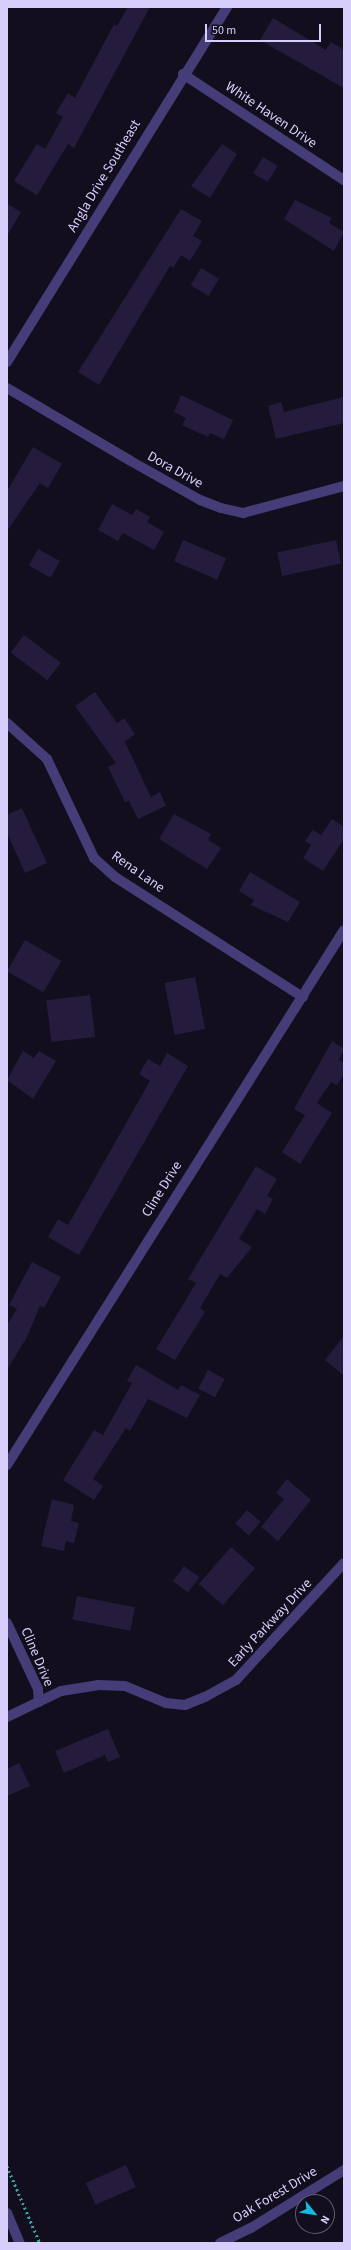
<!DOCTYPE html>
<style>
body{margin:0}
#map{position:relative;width:351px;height:2250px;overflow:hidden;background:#120e1d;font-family:"Source Sans 3",sans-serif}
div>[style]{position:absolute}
.building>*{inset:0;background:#251c3d;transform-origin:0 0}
.path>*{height:2.5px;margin-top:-1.25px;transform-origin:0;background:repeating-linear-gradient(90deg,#38a2a5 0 2px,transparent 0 5px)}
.minor>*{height:10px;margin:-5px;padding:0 5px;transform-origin:5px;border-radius:5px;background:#453d78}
span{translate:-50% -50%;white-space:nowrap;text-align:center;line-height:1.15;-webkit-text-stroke:3.5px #120e1d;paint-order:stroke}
.street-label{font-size:14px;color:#d8cefb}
.frame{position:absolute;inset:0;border:8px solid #d8cefb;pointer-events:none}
.north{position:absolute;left:295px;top:2194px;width:40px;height:40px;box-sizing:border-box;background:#120e1d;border:1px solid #615b76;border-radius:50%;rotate:120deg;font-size:11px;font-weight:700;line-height:16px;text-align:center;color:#d8cefb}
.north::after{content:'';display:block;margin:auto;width:14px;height:18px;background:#14bae1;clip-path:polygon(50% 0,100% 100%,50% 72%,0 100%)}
.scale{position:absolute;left:205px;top:24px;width:116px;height:18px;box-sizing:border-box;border:2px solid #d8cefb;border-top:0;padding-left:5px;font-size:12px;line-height:14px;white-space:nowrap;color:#d8cefb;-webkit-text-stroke:3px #120e1d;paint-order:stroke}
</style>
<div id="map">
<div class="building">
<i style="clip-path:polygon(128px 7px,150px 7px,74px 148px,68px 144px,37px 195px,14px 181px,37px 144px,45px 149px,63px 117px,56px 113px,68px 93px,75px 98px,114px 24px,117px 26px)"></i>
<i style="clip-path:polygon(273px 18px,326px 50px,331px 42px,344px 50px,344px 88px,260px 40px)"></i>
<i style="clip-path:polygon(222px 144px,237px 154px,210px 198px,191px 186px)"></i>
<i style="left:263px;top:157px;width:17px;height:19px;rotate:31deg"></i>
<i style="clip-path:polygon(295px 200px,332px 218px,329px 223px,344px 232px,334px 251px,284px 219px)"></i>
<i style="clip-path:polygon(7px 204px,21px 212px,7px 236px)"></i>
<i style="clip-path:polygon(181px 209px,202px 221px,193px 236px,202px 241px,190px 261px,181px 255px,173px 268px,170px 266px,99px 385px,78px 372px)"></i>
<i style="left:201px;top:268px;width:21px;height:20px;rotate:31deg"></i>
<i style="clip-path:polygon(181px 395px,233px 420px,224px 439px,210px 433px,208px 437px,182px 425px,186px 418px,174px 412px)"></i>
<i style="clip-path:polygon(344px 397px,344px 423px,276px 439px,268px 406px,281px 402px,284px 412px)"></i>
<i style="clip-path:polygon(33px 447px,62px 464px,48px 488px,40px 483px,7px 531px,7px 491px)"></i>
<i style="clip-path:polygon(112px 504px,132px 515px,136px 509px,150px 517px,147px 522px,164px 532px,154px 550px,123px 533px,118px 541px,98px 530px)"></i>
<i style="left:183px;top:540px;width:47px;height:23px;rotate:23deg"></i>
<i style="left:336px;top:540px;width:24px;height:60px;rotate:78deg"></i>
<i style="left:38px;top:549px;width:25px;height:19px;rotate:29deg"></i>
<i style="left:24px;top:635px;width:46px;height:22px;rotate:37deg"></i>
<i style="clip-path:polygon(95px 692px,117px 723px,124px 718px,135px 734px,125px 742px,151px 797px,160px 792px,166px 806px,138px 819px,129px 801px,125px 802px,108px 767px,116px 763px,75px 706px)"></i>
<i style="clip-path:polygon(22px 808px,47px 863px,25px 873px,7px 833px,7px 815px)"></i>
<i style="clip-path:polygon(174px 814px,211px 834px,208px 840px,221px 848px,207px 869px,159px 839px)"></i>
<i style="clip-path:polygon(332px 819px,344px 827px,344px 839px,323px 871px,303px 858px,311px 845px,305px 841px,313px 830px,321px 835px)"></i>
<i style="clip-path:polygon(250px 872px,300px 902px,288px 922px,251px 905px,254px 900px,239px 891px)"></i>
<i style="left:25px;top:940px;width:42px;height:36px;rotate:30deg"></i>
<i style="left:195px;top:977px;width:53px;height:31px;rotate:79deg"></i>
<i style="left:90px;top:995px;width:42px;height:44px;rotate:83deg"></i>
<i style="clip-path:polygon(332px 1041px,344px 1049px,339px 1060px,344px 1063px,344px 1074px,337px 1085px,331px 1082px,317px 1103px,332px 1113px,300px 1164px,282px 1152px,305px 1115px,294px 1109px)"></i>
<i style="clip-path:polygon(23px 1051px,34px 1058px,39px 1051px,56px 1061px,33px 1099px,7px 1080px)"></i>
<i style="clip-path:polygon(167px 1053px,188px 1066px,79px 1255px,48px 1237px,58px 1219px,68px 1225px,87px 1192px,150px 1081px,139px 1074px,148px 1059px,160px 1066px)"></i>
<i style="clip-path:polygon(256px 1166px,277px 1179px,267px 1196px,273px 1199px,265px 1214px,257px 1209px,239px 1239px,252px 1247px,227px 1278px,220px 1274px,200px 1308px,205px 1312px,175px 1360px,156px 1349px,196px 1283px,188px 1279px)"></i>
<i style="clip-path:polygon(32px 1262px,61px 1277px,44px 1308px,40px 1306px,27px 1337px,7px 1370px,7px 1325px,17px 1309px,9px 1305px)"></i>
<i style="clip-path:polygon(344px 1336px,344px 1376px,325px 1360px)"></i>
<i style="clip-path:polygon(136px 1365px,178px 1390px,181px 1385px,200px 1395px,187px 1418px,148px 1399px,130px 1431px,126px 1428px,93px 1479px,103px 1486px,94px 1500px,63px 1480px,94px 1430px,103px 1435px,132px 1383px,127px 1381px)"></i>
<i style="left:208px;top:1370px;width:19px;height:21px;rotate:28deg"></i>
<i style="clip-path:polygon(287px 1479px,311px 1500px,278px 1541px,261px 1527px,284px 1499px,276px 1493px)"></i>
<i style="clip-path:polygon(52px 1499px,74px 1505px,71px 1521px,79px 1523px,74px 1543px,66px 1541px,64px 1551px,41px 1546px)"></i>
<i style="left:247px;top:1510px;width:18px;height:18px;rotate:41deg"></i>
<i style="left:231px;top:1547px;width:32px;height:49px;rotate:41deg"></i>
<i style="left:184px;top:1566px;width:19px;height:19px;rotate:36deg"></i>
<i style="left:77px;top:1596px;width:59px;height:24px;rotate:11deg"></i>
<i style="clip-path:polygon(108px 1729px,120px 1757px,108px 1762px,105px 1755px,64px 1773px,55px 1751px)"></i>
<i style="clip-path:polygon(19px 1763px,30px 1786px,7px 1796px,7px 1769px)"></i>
<i style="left:126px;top:2165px;width:24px;height:44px;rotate:66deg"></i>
</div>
<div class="path">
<i style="left:7px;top:2166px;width:84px;rotate:66.8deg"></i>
</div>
<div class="minor">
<i style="left:183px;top:74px;width:193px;rotate:33.4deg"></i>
<i style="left:7px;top:362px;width:418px;rotate:-58.2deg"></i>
<i style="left:7px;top:388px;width:142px;rotate:30.5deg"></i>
<i style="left:129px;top:460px;width:81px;rotate:29.4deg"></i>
<i style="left:200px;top:500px;width:22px;rotate:21deg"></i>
<i style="left:221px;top:508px;width:23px;rotate:13deg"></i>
<i style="left:243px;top:513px;width:105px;rotate:-15deg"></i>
<i style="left:7px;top:723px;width:54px;rotate:42deg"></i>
<i style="left:47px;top:759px;width:110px;rotate:64.6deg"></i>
<i style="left:94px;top:858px;width:28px;rotate:42deg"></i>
<i style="left:115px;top:877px;width:223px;rotate:32.6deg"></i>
<i style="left:7px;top:1465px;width:632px;rotate:-57.79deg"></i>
<i style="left:7px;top:1623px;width:73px;rotate:64.8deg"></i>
<i style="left:38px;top:1689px;width:13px;rotate:86deg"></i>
<i style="left:7px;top:1717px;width:60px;rotate:-25.7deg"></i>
<i style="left:61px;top:1691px;width:37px;rotate:-9deg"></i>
<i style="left:98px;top:1685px;width:27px;rotate:2deg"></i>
<i style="left:125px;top:1686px;width:44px;rotate:22.5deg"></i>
<i style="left:166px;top:1703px;width:19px;rotate:6deg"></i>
<i style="left:185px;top:1705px;width:22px;rotate:-22deg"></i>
<i style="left:205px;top:1697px;width:35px;rotate:-29deg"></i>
<i style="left:236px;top:1680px;width:159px;rotate:-47.3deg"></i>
<i style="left:7px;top:2213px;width:33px;rotate:67deg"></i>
<i style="left:220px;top:2243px;width:34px;rotate:-26deg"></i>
<i style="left:251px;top:2228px;width:110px;rotate:-31.9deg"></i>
</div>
<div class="street-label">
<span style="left:271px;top:115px;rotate:34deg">White Haven Drive</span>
<span style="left:104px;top:176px;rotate:-59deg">Angla Drive Southeast</span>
<span style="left:175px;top:470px;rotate:29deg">Dora Drive</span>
<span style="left:138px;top:872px;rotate:35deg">Rena Lane</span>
<span style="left:162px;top:1189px;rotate:-58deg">Cline Drive</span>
<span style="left:270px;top:1623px;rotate:-47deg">Early Parkway Drive</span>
<span style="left:37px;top:1657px;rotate:67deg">Cline Drive</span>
<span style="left:275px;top:2195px;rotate:-31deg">Oak Forest Drive</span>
</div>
<div class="frame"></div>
<div class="north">N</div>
<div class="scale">50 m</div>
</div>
